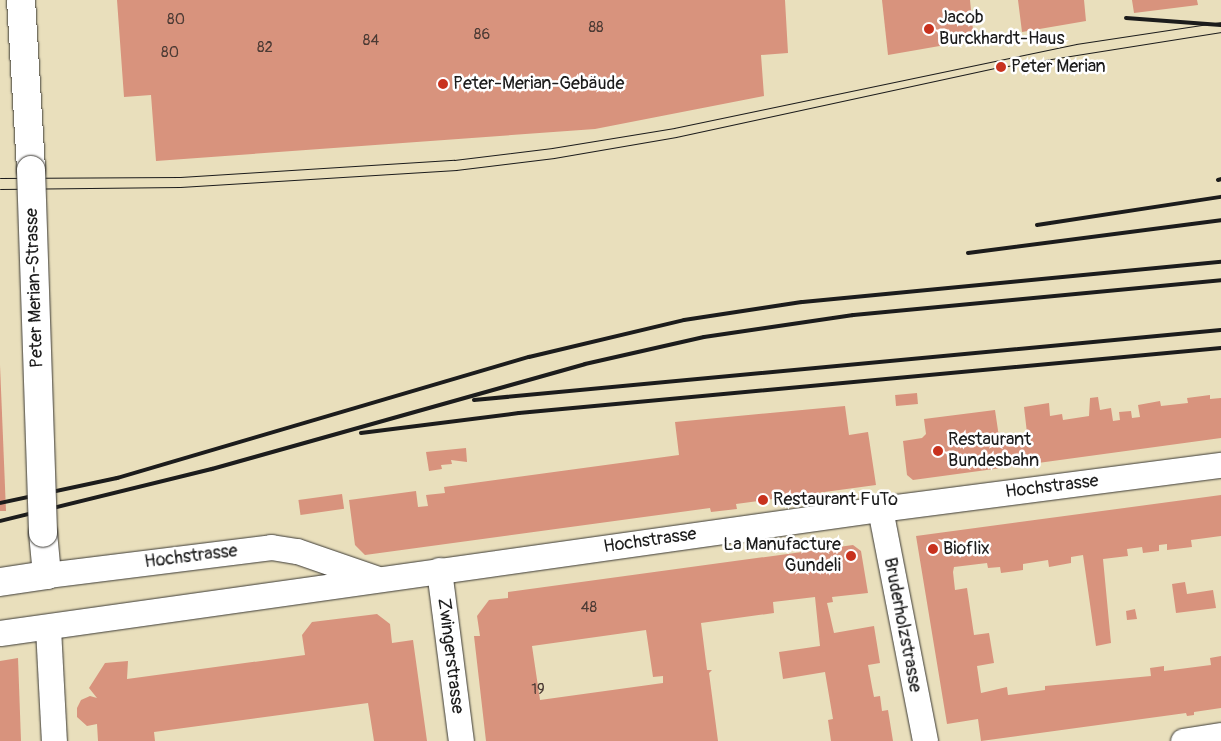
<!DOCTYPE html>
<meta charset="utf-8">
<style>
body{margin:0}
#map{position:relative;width:1221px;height:741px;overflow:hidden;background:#e9dfbc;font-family:Pangolin,sans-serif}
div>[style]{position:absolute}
.building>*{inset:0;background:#d8937d;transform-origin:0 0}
.roads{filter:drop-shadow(0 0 1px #3b3934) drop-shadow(0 0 1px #3b3934)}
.minor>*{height:25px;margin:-12.5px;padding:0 12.5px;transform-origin:12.5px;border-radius:12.5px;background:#fff}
.tertiary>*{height:28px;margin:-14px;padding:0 14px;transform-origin:14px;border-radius:14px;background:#fff}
.tram>*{height:1px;margin:-0.5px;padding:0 0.5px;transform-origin:0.5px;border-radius:0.5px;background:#1c1c1c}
.rail>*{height:4px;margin:-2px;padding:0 2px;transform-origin:2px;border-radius:2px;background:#1c1c1c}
.bridges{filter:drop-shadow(0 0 1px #3b3934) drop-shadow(0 0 1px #3b3934)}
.tertiary-bridge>*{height:28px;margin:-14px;padding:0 14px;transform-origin:14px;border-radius:14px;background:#fff}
.dots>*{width:14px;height:14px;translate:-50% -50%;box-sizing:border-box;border:2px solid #fff;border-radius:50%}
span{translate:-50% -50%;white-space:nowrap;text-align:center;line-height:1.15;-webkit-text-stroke:5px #fff;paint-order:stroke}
.number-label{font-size:15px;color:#4b3a34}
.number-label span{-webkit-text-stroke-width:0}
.poi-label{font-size:18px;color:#1c1c1c}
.left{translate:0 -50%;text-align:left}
.right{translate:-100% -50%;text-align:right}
.street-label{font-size:18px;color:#1c1c1c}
</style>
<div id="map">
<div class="building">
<i style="clip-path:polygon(117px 0,785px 0,788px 53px,761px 55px,764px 96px,595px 129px,156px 161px,151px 95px,124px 97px)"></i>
<i style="clip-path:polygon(882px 0,970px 0,974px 40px,888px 55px)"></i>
<i style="clip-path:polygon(1018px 0,1084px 0,1086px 21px,1022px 32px)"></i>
<i style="clip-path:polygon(1132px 0,1197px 0,1198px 5px,1134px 13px)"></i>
<i style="clip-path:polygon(0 365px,6px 511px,0 511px)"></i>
<i style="left:917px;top:393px;width:11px;height:22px;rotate:85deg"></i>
<i style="clip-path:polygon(1210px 395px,1210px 399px,1221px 398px,1221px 438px,913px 480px,907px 475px,903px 441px,922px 438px,926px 434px,924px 419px,995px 410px,999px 437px,1027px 433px,1024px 407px,1049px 403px,1050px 416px,1062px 414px,1063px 420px,1089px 416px,1090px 398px,1098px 397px,1100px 410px,1111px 408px,1113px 421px,1120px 420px,1119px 412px,1131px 411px,1132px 418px,1140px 417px,1138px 405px,1160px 401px,1161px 406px,1188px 403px,1187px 398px)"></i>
<i style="clip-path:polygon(845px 406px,849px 435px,868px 432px,876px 485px,736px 504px,737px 509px,711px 512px,710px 508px,365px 555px,355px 545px,349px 500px,416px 491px,418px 507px,428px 506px,426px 495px,445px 493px,444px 487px,679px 455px,675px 422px)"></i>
<i style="clip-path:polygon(466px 448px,467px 462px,451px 460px,452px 464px,441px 465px,442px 469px,429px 471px,426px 452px)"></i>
<i style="left:342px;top:494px;width:15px;height:44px;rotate:82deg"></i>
<i style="clip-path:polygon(1221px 495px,1221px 536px,1191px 540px,1192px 547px,1167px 550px,1167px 544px,1159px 545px,1159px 551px,1143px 553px,1142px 547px,1127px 549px,1128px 556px,1103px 559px,1111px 643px,1096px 646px,1083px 555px,1071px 557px,1071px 563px,1049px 567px,1048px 560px,1023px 564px,1023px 570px,1001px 573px,1000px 567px,988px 568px,987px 563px,954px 567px,953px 572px,955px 590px,967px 588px,974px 635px,989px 633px,994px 663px,977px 666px,981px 693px,1007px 687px,1008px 695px,1045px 690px,1045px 686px,1151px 676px,1150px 668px,1164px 666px,1164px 671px,1211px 665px,1210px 658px,1221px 656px,1221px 708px,1194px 712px,1194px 715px,1187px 716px,1186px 713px,981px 741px,978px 719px,947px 724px,916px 536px)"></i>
<i style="clip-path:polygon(evenodd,853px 545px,861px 551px,868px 593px,832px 597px,833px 602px,827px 603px,828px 607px,834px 633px,874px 626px,880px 663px,868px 665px,872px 687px,874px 697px,880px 696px,882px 711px,888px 710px,893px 741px,831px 741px,828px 720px,833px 719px,825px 672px,783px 679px,779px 652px,820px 646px,815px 597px,773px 602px,774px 613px,701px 623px,707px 670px,712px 670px,709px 673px,718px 741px,486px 741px,474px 636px,480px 636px,477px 616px,489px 600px,508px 598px,508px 592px,853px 545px,646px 630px,653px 677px,663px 676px,663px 683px,540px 700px,532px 646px,646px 630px)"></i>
<i style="clip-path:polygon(1185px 582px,1187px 594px,1213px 590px,1216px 608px,1176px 613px,1172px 584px)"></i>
<i style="clip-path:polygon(1135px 609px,1137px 619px,1127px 620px,1126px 611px)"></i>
<i style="clip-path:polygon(377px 614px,390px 624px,392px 643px,413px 640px,427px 741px,374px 741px,368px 703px,154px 732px,155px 741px,98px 741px,97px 724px,87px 726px,77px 717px,77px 708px,81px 700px,90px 696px,97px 698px,89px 688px,105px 663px,128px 661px,127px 679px,305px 655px,302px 635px,312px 622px)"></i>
<i style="clip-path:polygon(18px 658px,21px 741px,0 741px,0 661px)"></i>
</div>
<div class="roads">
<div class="minor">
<i style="left:880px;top:509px;width:236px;rotate:79deg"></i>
<i style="left:439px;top:570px;width:172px;rotate:82.7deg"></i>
<i style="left:47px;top:575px;width:226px;rotate:-7.1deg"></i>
<i style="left:271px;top:547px;width:26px;rotate:9deg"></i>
<i style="left:297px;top:551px;width:83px;rotate:19.1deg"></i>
<i style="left:48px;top:628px;width:113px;rotate:87deg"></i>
<i style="left:0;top:633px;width:889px;rotate:-8.02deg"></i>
<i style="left:880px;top:509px;width:344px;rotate:-7.4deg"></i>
<i style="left:1183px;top:741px;width:38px;rotate:-9deg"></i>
</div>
<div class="tertiary">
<i style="left:21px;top:0;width:170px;rotate:86.6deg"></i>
<i style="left:0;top:582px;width:48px;rotate:-8.5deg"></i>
<i style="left:47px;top:575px;width:42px;rotate:-95.4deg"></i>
</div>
</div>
<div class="tram">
<i style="left:0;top:178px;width:180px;rotate:-0.3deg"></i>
<i style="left:180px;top:177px;width:275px;rotate:-3.6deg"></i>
<i style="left:454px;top:160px;width:99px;rotate:-7deg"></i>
<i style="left:552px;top:148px;width:124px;rotate:-9.3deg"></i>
<i style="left:674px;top:128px;width:411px;rotate:-11.8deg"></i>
<i style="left:1076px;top:44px;width:147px;rotate:-8.6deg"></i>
<i style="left:0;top:189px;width:180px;rotate:-0.6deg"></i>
<i style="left:180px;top:187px;width:277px;rotate:-3.5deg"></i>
<i style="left:456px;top:170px;width:99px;rotate:-7deg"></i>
<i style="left:554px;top:158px;width:124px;rotate:-9.8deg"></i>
<i style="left:676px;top:137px;width:332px;rotate:-12.2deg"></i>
<i style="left:1001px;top:67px;width:223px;rotate:-9deg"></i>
</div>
<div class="rail">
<i style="left:1126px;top:18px;width:95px;rotate:4.2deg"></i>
<i style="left:1218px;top:180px;width:3px;rotate:-18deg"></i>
<i style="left:1037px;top:225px;width:186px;rotate:-8.7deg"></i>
<i style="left:968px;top:253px;width:255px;rotate:-7.4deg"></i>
<i style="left:474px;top:400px;width:750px;rotate:-5.35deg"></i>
<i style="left:361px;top:433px;width:159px;rotate:-7.2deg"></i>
<i style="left:519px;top:413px;width:705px;rotate:-5.29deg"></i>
<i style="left:0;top:503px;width:120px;rotate:-12.1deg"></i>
<i style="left:117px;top:478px;width:429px;rotate:-16.4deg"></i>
<i style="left:529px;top:357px;width:159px;rotate:-13.4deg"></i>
<i style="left:684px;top:320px;width:119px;rotate:-8.7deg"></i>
<i style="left:802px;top:302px;width:421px;rotate:-5.5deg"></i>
<i style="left:0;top:521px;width:218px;rotate:-13.8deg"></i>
<i style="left:212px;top:469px;width:387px;rotate:-15.7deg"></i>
<i style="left:585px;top:364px;width:122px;rotate:-12.8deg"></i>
<i style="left:704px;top:337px;width:151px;rotate:-8.4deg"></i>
<i style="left:853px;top:315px;width:370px;rotate:-5.4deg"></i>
</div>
<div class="bridges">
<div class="tertiary-bridge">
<i style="left:31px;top:170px;width:363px;rotate:88.1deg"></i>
</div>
</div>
<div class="dots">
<i style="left:929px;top:29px;background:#c8321e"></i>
<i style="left:1001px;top:67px;background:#c8321e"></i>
<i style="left:443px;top:84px;background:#c8321e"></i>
<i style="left:938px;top:451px;background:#c8321e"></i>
<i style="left:763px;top:500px;background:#c8321e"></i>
<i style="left:933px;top:549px;background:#c8321e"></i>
<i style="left:851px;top:556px;background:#c8321e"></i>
</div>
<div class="number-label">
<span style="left:176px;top:20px">80</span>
<span style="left:596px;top:28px">88</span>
<span style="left:482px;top:35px">86</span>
<span style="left:371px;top:41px">84</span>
<span style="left:265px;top:48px">82</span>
<span style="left:170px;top:53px">80</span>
<span style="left:589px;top:608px">48</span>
<span style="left:538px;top:690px">19</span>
</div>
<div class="poi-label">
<span class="left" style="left:939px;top:29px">Jacob<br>Burckhardt-Haus</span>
<span class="left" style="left:1011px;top:67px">Peter Merian</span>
<span class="left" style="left:453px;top:84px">Peter-Merian-Gebäude</span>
<span class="left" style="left:948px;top:451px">Restaurant<br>Bundesbahn</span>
<span class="left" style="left:773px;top:500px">Restaurant FuTo</span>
<span class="right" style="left:841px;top:556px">La Manufacture<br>Gundeli</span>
<span class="left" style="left:943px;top:549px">Bioflix</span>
</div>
<div class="street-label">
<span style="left:35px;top:288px;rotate:-92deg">Peter Merian-Strasse</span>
<span style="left:1052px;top:487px;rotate:-7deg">Hochstrasse</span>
<span style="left:650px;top:541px;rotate:-8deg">Hochstrasse</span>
<span style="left:191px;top:557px;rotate:-7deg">Hochstrasse</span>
<span style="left:902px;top:625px;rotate:79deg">Bruderholzstrasse</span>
<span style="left:450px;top:656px;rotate:83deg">Zwingerstrasse</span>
</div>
</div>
